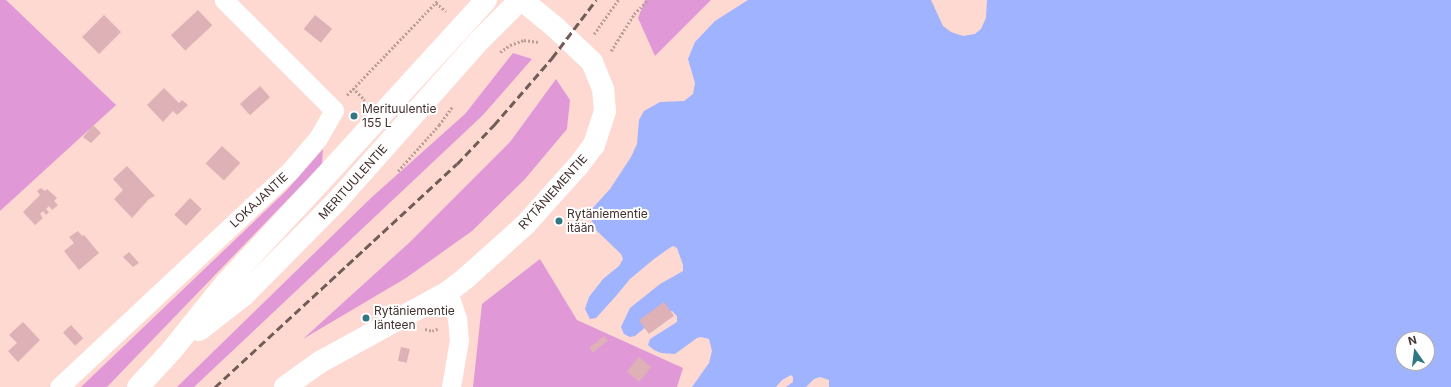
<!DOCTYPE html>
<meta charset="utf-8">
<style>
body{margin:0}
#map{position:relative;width:1451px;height:387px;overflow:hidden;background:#fdd9d1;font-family:Inter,sans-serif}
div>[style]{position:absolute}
.green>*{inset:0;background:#e198d7}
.water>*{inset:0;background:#9fb3fe}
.building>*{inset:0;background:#ddb1b5;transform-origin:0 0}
.path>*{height:2.5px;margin-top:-1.25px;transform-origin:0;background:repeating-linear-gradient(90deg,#bb9e97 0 2px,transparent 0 4px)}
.minor>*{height:19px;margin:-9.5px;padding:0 9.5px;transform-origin:9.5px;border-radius:9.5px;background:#fff}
.tertiary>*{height:22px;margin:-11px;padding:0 11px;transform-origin:11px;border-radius:11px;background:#fff}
.primary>*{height:22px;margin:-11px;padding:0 11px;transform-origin:11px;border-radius:11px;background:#fff}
.rail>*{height:3px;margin-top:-1.5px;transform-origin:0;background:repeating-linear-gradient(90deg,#725c58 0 8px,transparent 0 12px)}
.dots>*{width:11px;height:11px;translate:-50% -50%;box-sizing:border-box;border:2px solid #fff;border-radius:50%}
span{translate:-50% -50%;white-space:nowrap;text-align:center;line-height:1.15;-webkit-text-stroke:4px #fff;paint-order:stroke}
.poi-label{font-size:12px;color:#42312e}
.left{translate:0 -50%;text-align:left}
.street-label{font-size:12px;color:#42312e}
.north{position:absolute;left:1395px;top:331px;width:40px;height:40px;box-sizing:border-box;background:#fff;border:1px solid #b3adab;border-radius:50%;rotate:346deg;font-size:11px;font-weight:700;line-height:16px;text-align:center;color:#42312e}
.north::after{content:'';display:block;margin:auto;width:14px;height:18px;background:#307683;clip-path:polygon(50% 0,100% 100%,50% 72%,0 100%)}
</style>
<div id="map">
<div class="green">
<i style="clip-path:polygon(0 0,6px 0,116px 105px,0 211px)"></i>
<i style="clip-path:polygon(645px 0,711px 0,655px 56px,638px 18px)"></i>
<i style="clip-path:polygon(513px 53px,532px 59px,483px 115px,194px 387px,177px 387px,372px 197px,465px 114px)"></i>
<i style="clip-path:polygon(556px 79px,570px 100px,567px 129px,525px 179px,472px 231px,406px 278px,303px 339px,410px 242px,510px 142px)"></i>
<i style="clip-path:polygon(323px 149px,322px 164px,107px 387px,81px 387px,286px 191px)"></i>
<i style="clip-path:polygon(540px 259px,577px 320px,683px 368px,677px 387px,473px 387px,482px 304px)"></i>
</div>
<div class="water">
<i style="clip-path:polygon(evenodd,748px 0,931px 0,943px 26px,951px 32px,963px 36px,975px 34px,981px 29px,986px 18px,987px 0,1451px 0,1451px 387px,829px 387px,829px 380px,820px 377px,814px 379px,806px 387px,786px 387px,793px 382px,793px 377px,791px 375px,782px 380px,776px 387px,692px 387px,709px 363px,712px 351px,709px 339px,701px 337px,697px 338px,675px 354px,661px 353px,654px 350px,648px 345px,650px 339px,677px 322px,677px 316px,672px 311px,653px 321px,635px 336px,630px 337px,624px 334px,621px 327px,630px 308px,660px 284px,683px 271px,683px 265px,677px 248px,673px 246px,668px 249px,654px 259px,630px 279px,616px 296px,596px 318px,590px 319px,585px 309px,589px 297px,603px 279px,619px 266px,623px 259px,621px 254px,597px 231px,590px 217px,590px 211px,610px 189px,631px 157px,637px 144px,639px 120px,644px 111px,660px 102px,684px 101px,693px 94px,695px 83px,688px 59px,695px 42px,715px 21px,748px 0,1403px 339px,1427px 339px,1427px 363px,1403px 363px,1403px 339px)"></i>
</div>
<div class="building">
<i style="left:198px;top:10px;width:21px;height:37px;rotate:47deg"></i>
<i style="left:104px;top:15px;width:24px;height:31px;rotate:45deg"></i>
<i style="left:315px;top:15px;width:22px;height:18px;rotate:39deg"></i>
<i style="left:260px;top:86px;width:15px;height:27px;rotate:48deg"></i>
<i style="clip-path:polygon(164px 88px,179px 103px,182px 100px,188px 105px,177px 115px,173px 111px,163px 122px,147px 105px)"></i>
<i style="clip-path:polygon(93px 125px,101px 133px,91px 143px,83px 137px)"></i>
<i style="left:222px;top:146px;width:25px;height:24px;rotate:43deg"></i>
<i style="clip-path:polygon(127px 166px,155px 196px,149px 199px,132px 218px,114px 199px,123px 190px,113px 179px)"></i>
<i style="clip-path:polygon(41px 188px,45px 191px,47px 189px,57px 198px,54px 201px,58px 205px,52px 210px,49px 206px,46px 209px,49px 212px,46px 215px,43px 211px,40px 214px,43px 218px,35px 225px,23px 212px,40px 195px,37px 191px)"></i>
<i style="left:190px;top:198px;width:16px;height:23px;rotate:43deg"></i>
<i style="clip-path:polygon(78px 231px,82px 236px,84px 235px,99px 253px,79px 270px,64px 251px,74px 243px,69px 237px)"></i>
<i style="clip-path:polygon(129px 252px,139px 263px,133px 267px,123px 257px)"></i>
<i style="left:664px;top:302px;width:17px;height:31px;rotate:54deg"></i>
<i style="clip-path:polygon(23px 322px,40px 340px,18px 362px,8px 351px,17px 343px,9px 335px)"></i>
<i style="left:71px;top:325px;width:18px;height:11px;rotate:47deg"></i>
<i style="left:604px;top:336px;width:6px;height:19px;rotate:51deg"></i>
<i style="left:401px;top:347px;width:9px;height:14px;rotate:13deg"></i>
<i style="left:639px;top:357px;width:16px;height:19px;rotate:40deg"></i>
</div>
<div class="path">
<i style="left:436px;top:3px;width:13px;rotate:39deg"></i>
<i style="left:594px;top:34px;width:42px;rotate:-54.8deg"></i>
<i style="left:611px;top:51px;width:44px;rotate:-58.1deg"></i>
<i style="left:634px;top:14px;width:20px;rotate:-45deg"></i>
<i style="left:500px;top:52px;width:12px;rotate:-35deg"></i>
<i style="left:510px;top:45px;width:15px;rotate:-20deg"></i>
<i style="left:524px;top:40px;width:14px;rotate:8deg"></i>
<i style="left:353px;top:88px;width:17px;rotate:45deg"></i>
<i style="left:347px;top:95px;width:132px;rotate:-46.2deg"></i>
<i style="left:398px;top:171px;width:62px;rotate:-48.3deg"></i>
<i style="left:439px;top:125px;width:22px;rotate:-54deg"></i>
<i style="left:425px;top:329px;width:7px;rotate:16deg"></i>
<i style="left:432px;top:331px;width:8px;rotate:-23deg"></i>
</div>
<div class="minor">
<i style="left:448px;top:292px;width:28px;rotate:71deg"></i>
<i style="left:457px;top:318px;width:22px;rotate:85deg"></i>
<i style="left:459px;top:340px;width:48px;rotate:99.7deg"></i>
<i style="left:59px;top:387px;width:315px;rotate:-43.1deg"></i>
<i style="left:289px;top:172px;width:45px;rotate:-49.5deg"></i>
<i style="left:318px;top:138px;width:32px;rotate:-60deg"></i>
<i style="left:334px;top:110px;width:156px;rotate:-135deg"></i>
</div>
<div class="tertiary">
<i style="left:285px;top:387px;width:43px;rotate:-35.5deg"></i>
<i style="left:320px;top:362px;width:146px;rotate:-28.7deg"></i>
<i style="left:448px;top:292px;width:24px;rotate:-38deg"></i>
<i style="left:467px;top:277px;width:78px;rotate:-41.9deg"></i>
<i style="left:525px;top:225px;width:79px;rotate:-48.1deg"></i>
<i style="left:578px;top:166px;width:26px;rotate:-53deg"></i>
<i style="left:594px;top:145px;width:36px;rotate:-72deg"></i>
<i style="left:605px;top:111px;width:22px;rotate:-95deg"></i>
<i style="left:603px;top:89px;width:29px;rotate:-112deg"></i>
<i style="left:592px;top:62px;width:51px;rotate:-136.6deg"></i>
<i style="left:555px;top:27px;width:43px;rotate:-140.7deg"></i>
</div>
<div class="primary">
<i style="left:199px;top:330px;width:57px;rotate:-37.9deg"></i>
<i style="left:244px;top:295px;width:131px;rotate:-45.3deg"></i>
<i style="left:336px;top:202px;width:217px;rotate:-48.4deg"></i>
<i style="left:480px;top:40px;width:57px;rotate:-45deg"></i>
<i style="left:138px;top:387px;width:50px;rotate:-47.4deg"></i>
<i style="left:172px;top:350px;width:85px;rotate:-51.2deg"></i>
<i style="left:225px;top:284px;width:139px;rotate:-47deg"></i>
<i style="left:320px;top:182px;width:246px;rotate:-47.6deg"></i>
</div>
<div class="rail">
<i style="left:215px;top:387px;width:329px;rotate:-42.7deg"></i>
<i style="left:457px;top:164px;width:54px;rotate:-46.5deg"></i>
<i style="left:494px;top:125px;width:89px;rotate:-49.1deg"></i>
<i style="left:552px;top:58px;width:73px;rotate:-52.8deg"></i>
</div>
<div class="dots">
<i style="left:354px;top:116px;background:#307683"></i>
<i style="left:559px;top:221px;background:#307683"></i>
<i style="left:366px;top:318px;background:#307683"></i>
</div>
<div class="poi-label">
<span class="left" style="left:362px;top:116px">Merituulentie<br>155 L</span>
<span class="left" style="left:567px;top:221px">Rytäniementie<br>itään</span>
<span class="left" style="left:374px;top:318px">Rytäniementie<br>länteen</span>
</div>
<div class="street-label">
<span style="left:353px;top:182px;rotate:-48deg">MERITUULENTIE</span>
<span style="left:553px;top:192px;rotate:-48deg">RYTÄNIEMENTIE</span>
<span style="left:259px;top:200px;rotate:-43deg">LOKAJANTIE</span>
</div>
<div class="north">N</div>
</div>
